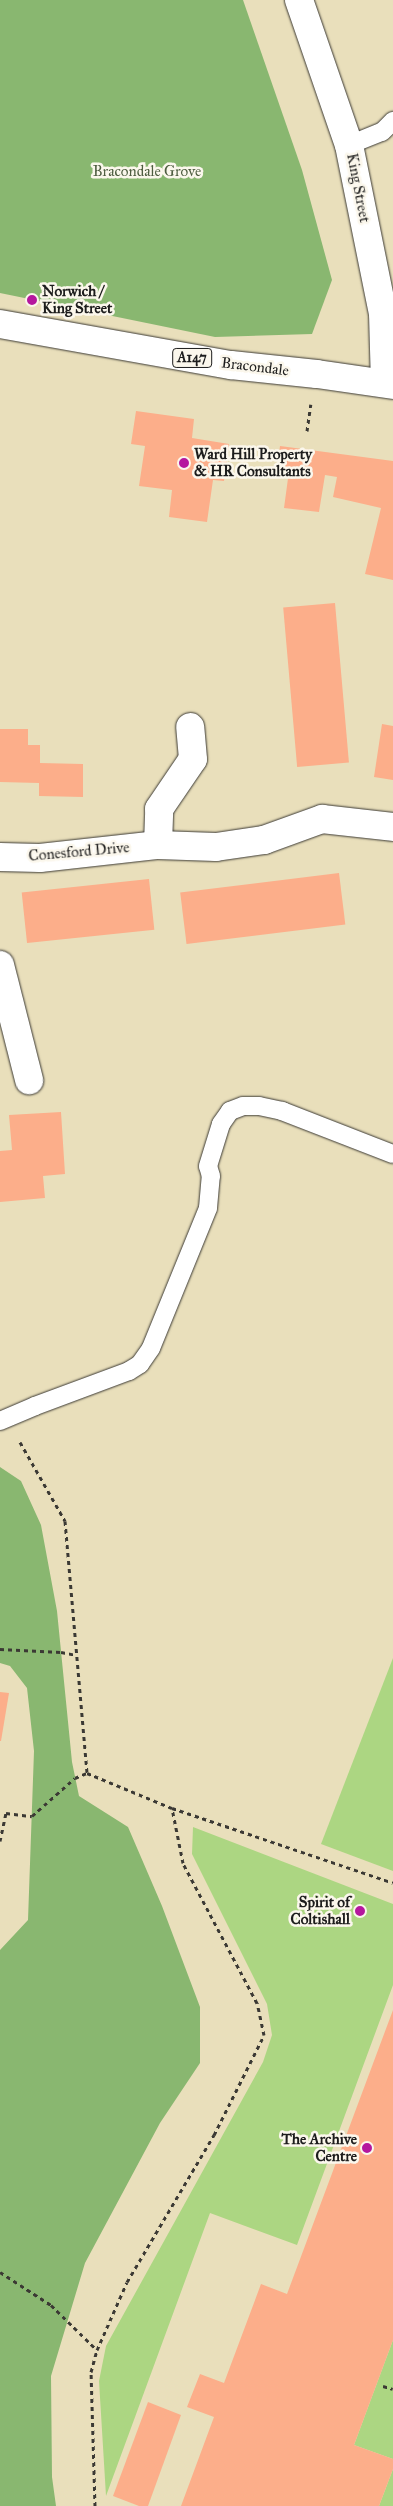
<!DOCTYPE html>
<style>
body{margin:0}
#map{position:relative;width:393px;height:2506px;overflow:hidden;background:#e9dfbb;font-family:"IM FELL Great Primer",serif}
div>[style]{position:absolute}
.green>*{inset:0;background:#acd682}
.forest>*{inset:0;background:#89b770}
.building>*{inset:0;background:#fcae8a;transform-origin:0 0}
.path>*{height:3px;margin-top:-1.5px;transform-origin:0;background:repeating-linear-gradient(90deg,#3b3934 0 4px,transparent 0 8px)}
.roads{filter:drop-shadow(0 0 1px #3b3934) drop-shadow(0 0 1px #3b3934)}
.service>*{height:18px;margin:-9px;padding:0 9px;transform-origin:9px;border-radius:9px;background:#fff}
.minor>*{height:28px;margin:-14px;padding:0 14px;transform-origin:14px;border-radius:14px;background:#fff}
.primary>*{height:28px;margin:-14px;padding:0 14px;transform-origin:14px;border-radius:14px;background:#fff}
.dots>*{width:14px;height:14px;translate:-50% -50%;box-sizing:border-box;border:2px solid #fbf7ec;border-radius:50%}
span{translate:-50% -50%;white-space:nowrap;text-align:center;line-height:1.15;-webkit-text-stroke:5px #fbf7ec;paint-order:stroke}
.shield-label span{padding:1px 4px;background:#fbf7ec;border:1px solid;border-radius:4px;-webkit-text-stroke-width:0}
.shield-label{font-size:14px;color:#1c1c1c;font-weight:700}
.park-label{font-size:15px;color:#4e5d40}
.street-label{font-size:15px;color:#1c1c1c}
.poi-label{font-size:15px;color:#1c1c1c;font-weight:700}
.left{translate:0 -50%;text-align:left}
.right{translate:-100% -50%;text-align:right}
</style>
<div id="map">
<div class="green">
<i style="clip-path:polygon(393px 1658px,393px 1871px,321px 1844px)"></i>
<i style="clip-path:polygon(193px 1827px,393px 1904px,393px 1985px,297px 2245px,210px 2213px,106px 2496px,99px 2381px,106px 2346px,263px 2062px,272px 2035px,267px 2004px,192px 1854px)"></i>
<i style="clip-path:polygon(393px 2340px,393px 2459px,354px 2445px)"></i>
<i style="clip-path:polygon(393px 2469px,393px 2506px,379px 2506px)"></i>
</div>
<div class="forest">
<i style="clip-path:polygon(0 0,243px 0,302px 170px,332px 280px,312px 334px,215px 337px,0 293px)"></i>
<i style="clip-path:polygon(0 1467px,21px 1481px,41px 1525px,57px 1611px,72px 1762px,79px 1796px,128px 1827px,162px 1906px,200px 2007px,200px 2063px,160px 2123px,85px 2263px,51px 2376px,52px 2477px,56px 2506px,0 2506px,0 1950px,28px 1920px,34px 1751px,27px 1688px,10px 1666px,0 1663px)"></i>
</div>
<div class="building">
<i style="clip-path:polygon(136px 411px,194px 419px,192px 438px,229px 444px,224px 481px,213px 480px,207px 522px,169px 517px,172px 490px,139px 486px,145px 446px,131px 444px)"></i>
<i style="clip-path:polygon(280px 446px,393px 461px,393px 580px,365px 574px,381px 508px,333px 497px,337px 477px,325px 475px,319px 512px,284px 508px,289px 471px,277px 469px)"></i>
<i style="left:335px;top:603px;width:160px;height:52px;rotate:85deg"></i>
<i style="clip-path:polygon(382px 724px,393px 726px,393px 780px,374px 777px)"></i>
<i style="clip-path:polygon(0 729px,28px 729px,28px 745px,40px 745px,40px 763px,83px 764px,83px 797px,39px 796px,39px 783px,0 782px)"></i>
<i style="left:339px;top:873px;width:52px;height:160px;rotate:83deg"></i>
<i style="left:149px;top:879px;width:51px;height:128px;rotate:84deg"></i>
<i style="clip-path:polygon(61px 1112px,65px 1174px,43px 1176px,45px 1198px,0 1202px,0 1151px,12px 1150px,9px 1115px)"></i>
<i style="clip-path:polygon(0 1692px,9px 1693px,1px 1741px,0 1741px)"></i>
<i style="clip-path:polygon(393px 2010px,393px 2340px,354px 2445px,393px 2459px,393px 2469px,379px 2506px,181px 2506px,214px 2417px,187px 2407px,200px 2374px,224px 2383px,261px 2284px,287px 2294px)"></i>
<i style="clip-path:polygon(148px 2402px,181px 2415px,148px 2506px,139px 2506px,113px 2496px)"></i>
</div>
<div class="path">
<i style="left:307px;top:431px;width:27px;rotate:-82deg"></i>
<i style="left:20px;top:1442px;width:91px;rotate:60.3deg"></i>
<i style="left:65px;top:1521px;width:253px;rotate:85deg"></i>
<i style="left:87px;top:1773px;width:92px;rotate:22.4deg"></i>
<i style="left:172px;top:1808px;width:233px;rotate:18.7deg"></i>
<i style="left:0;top:1649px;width:61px;rotate:2.8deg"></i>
<i style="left:61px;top:1652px;width:15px;rotate:11deg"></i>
<i style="left:0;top:1841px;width:29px;rotate:-78deg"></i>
<i style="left:6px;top:1813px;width:26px;rotate:7deg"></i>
<i style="left:32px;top:1816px;width:57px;rotate:-41.5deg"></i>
<i style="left:75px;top:1778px;width:13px;rotate:-23deg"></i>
<i style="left:0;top:2272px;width:61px;rotate:32.9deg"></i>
<i style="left:51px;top:2305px;width:64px;rotate:44.4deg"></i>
<i style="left:383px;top:2386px;width:10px;rotate:17deg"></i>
<i style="left:95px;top:2506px;width:134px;rotate:-91.7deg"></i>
<i style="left:91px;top:2372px;width:23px;rotate:-75deg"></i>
<i style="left:97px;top:2350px;width:74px;rotate:-66.2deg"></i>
<i style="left:127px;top:2282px;width:171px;rotate:-59.4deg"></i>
<i style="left:214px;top:2135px;width:112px;rotate:-63.4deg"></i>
<i style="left:264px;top:2035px;width:33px;rotate:-102deg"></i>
<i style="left:257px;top:2003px;width:158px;rotate:-117.9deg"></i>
<i style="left:183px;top:1863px;width:56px;rotate:-101.3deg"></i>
</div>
<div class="roads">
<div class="service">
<i style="left:349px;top:145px;width:35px;rotate:-22deg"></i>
<i style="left:382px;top:132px;width:16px;rotate:-45deg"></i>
<i style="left:0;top:1421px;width:38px;rotate:-23deg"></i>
<i style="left:35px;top:1406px;width:100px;rotate:-20.4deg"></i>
<i style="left:129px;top:1371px;width:13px;rotate:-32deg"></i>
<i style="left:140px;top:1364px;width:19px;rotate:-55deg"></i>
<i style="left:151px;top:1348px;width:151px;rotate:-67.8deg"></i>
<i style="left:208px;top:1208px;width:32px;rotate:-85deg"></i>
<i style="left:211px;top:1176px;width:10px;rotate:-107deg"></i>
<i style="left:208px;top:1166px;width:44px;rotate:-72.8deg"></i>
<i style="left:221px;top:1124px;width:16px;rotate:-55deg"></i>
<i style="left:230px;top:1111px;width:14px;rotate:-21deg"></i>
<i style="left:243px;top:1106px;width:16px"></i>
<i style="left:259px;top:1106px;width:24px;rotate:12deg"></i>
<i style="left:282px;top:1111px;width:119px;rotate:21.2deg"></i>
</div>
<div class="minor">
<i style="left:158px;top:845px;width:36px;rotate:-88deg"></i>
<i style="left:159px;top:809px;width:60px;rotate:-55.8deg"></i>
<i style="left:193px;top:759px;width:32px;rotate:-95deg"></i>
<i style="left:0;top:857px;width:40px;rotate:1.4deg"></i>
<i style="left:40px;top:858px;width:119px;rotate:-6.3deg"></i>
<i style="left:158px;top:845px;width:58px;rotate:2deg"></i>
<i style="left:216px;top:847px;width:49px;rotate:-8.3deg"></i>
<i style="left:264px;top:840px;width:62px;rotate:-19.9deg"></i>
<i style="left:322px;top:819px;width:71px;rotate:6.4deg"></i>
<i style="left:0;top:965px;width:119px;rotate:75.8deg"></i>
</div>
<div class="primary">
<i style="left:299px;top:0;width:153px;rotate:71deg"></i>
<i style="left:349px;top:145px;width:171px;rotate:78.6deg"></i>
<i style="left:383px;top:313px;width:70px;rotate:88.4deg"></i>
<i style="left:0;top:324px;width:235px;rotate:10.1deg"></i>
<i style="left:231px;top:365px;width:86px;rotate:6deg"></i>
<i style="left:317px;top:374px;width:77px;rotate:8.2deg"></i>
</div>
</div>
<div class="dots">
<i style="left:32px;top:300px;background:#b5179e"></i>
<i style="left:184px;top:463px;background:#b5179e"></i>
<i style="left:360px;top:1911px;background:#b5179e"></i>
<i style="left:367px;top:2148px;background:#b5179e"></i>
</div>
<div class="shield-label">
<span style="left:192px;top:358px">A147</span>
</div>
<div class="park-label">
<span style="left:147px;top:172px">Bracondale Grove</span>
</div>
<div class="street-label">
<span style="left:358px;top:188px;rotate:79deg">King Street</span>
<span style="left:255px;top:367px;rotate:7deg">Bracondale</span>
<span style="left:79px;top:852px;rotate:-5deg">Conesford Drive</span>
</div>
<div class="poi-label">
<span class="left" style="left:42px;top:300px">Norwich /<br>King Street</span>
<span class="left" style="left:194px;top:463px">Ward Hill Property<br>&amp; HR Consultants</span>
<span class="right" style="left:350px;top:1911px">Spirit of<br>Coltishall</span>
<span class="right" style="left:357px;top:2148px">The Archive<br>Centre</span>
</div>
</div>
